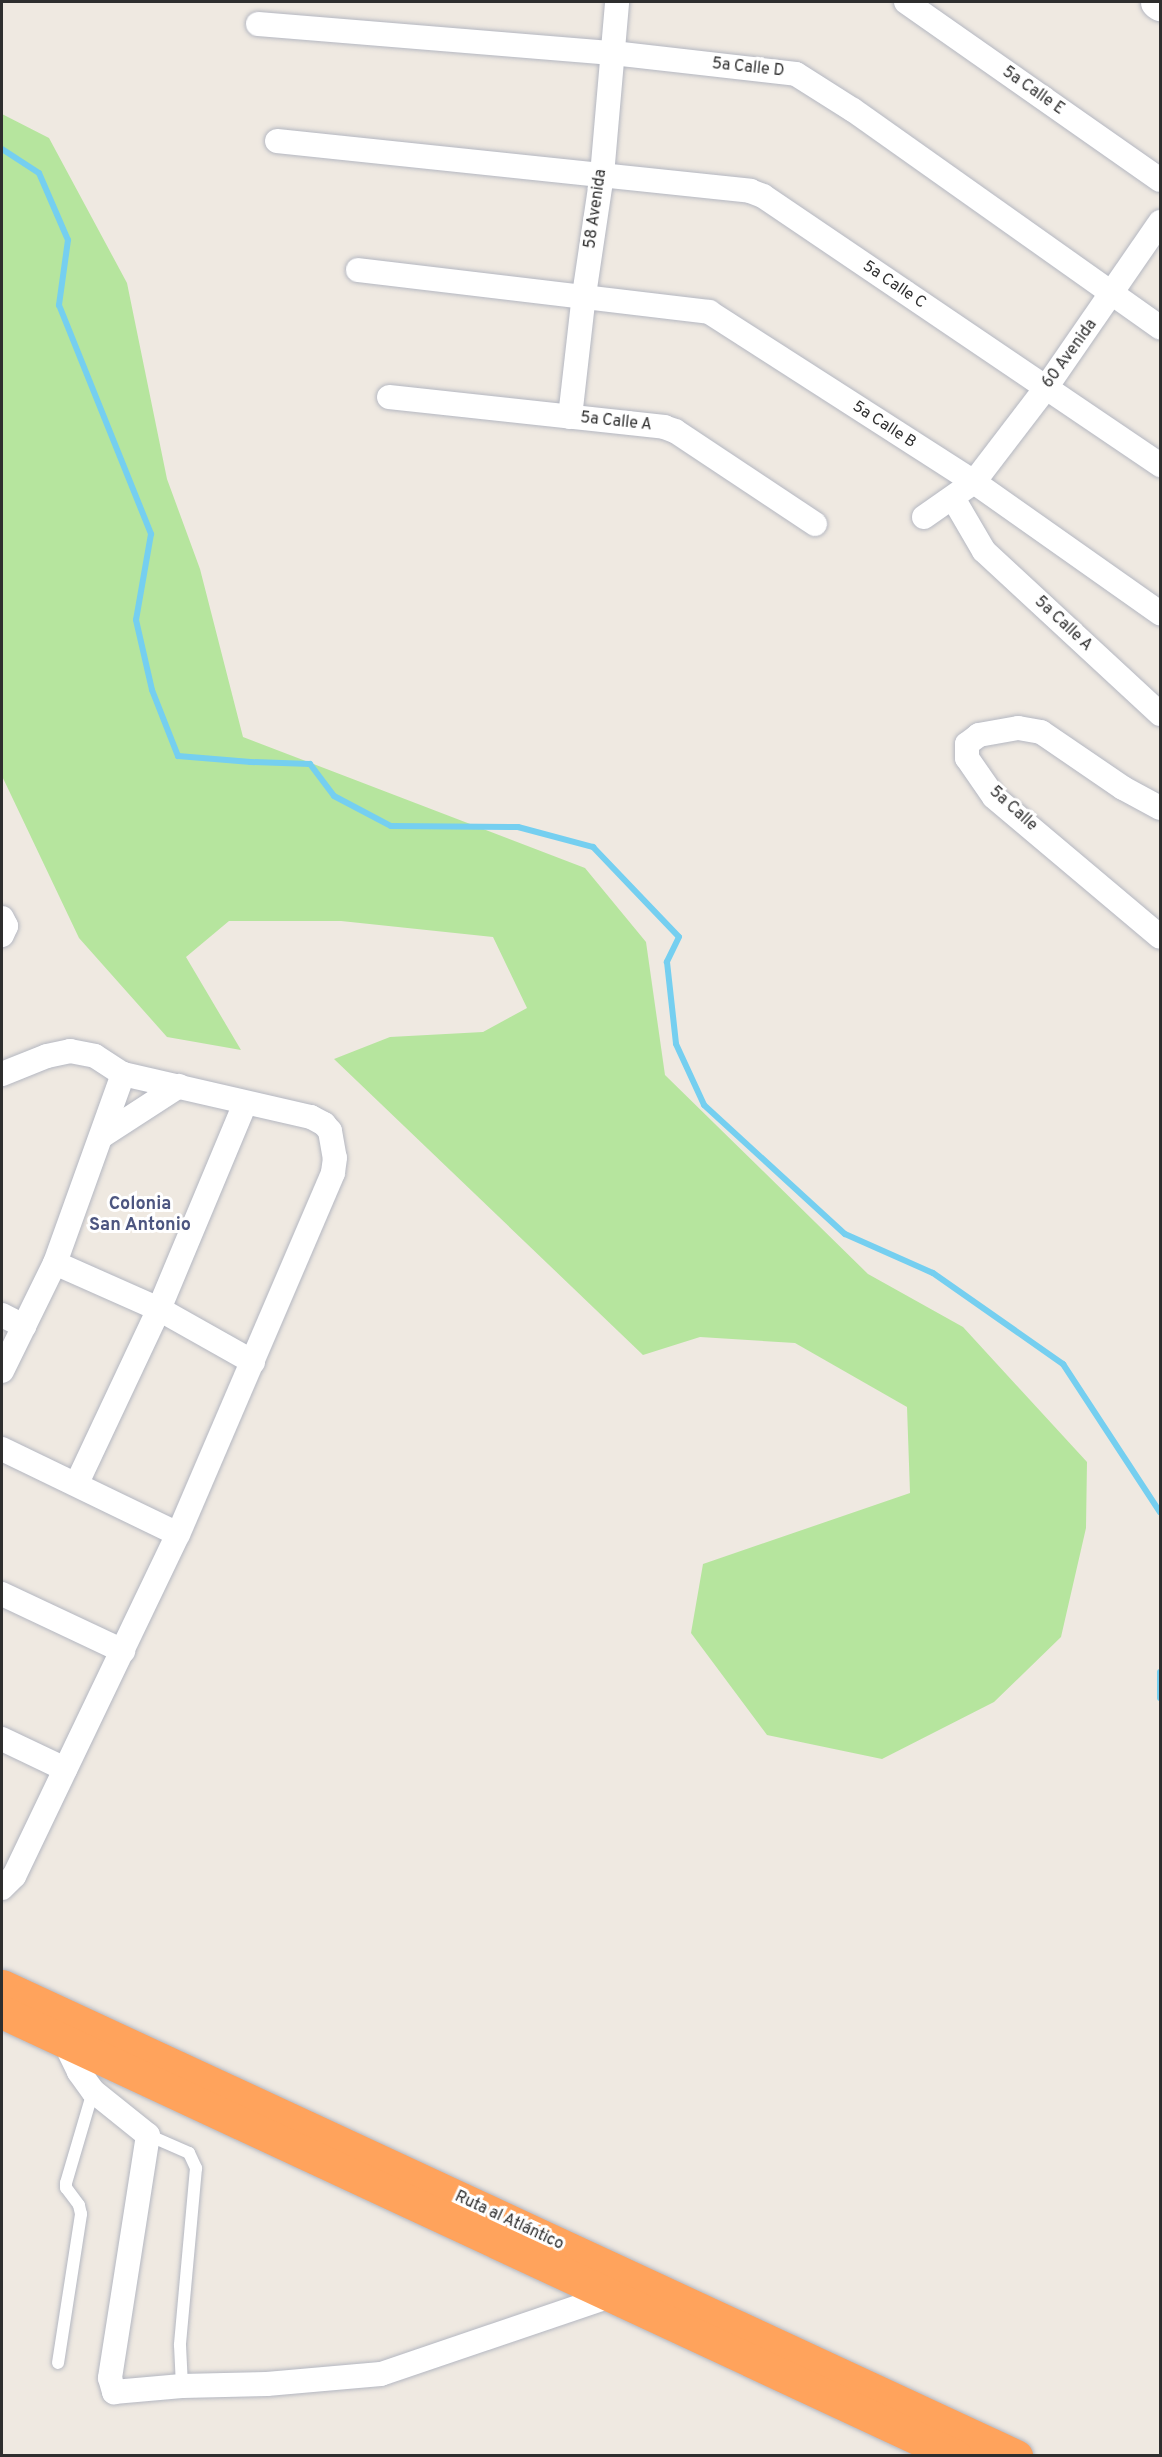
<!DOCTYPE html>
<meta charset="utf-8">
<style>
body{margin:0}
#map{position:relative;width:1162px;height:2457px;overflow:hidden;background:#efe9e1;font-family:Overpass,sans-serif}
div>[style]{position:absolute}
.green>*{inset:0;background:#b6e59e}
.stream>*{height:6px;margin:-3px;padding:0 3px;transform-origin:3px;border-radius:3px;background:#75cff0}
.roads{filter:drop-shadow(0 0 2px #b4b7c1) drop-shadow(0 0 2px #b4b7c1)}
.lane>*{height:12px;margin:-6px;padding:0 6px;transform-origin:6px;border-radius:6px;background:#fff}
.street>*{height:24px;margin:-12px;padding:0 12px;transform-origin:12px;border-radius:12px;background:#fff}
.secondary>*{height:33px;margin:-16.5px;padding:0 16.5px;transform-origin:16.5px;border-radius:16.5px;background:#fff}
.highway>*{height:33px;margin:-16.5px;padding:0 16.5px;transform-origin:16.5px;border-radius:16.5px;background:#ffa35c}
span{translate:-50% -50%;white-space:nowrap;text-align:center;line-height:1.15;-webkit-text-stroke:6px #fff;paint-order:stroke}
.street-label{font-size:16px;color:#2e2e2e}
.neighbourhood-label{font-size:18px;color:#4d5680;font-weight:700}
.frame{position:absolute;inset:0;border:3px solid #2e2e2e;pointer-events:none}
</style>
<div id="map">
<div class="green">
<i style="clip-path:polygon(2px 114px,49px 138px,127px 283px,167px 479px,200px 569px,243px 737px,585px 868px,646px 942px,665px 1075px,868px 1274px,963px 1327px,1087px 1462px,1086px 1528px,1061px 1637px,994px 1702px,882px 1759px,767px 1735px,691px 1633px,703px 1564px,910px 1493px,907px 1407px,795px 1343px,700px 1337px,643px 1355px,334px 1059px,390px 1037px,483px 1032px,527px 1008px,493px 937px,341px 921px,229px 921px,186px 957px,241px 1050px,167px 1037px,79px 938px,2px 776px)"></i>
</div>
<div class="stream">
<i style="left:2px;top:149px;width:44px;rotate:33deg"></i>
<i style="left:39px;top:173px;width:73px;rotate:66.6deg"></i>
<i style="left:68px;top:240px;width:66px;rotate:97.9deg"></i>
<i style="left:59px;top:305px;width:247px;rotate:68.1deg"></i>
<i style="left:151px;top:534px;width:87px;rotate:99.9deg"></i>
<i style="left:136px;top:620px;width:72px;rotate:77.1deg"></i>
<i style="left:152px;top:690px;width:71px;rotate:68.5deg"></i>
<i style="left:178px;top:756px;width:73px;rotate:4.7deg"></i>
<i style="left:251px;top:762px;width:59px;rotate:1.9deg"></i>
<i style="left:310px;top:764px;width:40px;rotate:53deg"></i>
<i style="left:334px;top:796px;width:64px;rotate:27.8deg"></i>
<i style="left:391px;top:826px;width:127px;rotate:0.5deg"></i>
<i style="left:518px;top:827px;width:78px;rotate:14.9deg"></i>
<i style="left:593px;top:847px;width:124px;rotate:46.3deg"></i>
<i style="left:679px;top:937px;width:28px;rotate:116deg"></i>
<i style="left:667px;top:962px;width:82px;rotate:83.7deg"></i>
<i style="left:676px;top:1044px;width:67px;rotate:65.3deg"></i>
<i style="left:704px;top:1105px;width:191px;rotate:42.5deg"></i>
<i style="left:845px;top:1234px;width:96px;rotate:23.9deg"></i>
<i style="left:933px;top:1273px;width:159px;rotate:35deg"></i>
<i style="left:1063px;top:1364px;width:177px;rotate:56.8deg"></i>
<i style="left:1160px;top:1672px;width:26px;rotate:90deg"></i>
</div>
<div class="roads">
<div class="lane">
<i style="left:148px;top:2135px;width:45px;rotate:23.7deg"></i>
<i style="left:189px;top:2153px;width:17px;rotate:65deg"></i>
<i style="left:196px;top:2168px;width:178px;rotate:95.2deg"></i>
<i style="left:180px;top:2345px;width:41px;rotate:87.2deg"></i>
<i style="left:58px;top:2363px;width:151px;rotate:-81.2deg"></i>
<i style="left:81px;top:2214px;width:9px;rotate:-103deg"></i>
<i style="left:79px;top:2205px;width:21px;rotate:-127deg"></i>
<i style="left:66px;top:2188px;width:5px;rotate:-90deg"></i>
<i style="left:66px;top:2183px;width:96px;rotate:-73.6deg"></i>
</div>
<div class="street">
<i style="left:906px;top:2px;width:310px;rotate:35deg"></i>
<i style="left:258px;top:24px;width:356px;rotate:4.7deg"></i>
<i style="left:613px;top:53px;width:184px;rotate:6.5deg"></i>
<i style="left:796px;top:74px;width:67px;rotate:32.3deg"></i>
<i style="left:853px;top:110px;width:376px;rotate:35.3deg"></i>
<i style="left:277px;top:141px;width:476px;rotate:6deg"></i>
<i style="left:750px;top:191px;width:14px;rotate:21deg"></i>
<i style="left:763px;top:196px;width:480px;rotate:34.1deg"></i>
<i style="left:358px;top:270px;width:354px;rotate:6.8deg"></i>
<i style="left:709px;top:312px;width:315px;rotate:32.7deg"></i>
<i style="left:974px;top:482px;width:228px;rotate:35.2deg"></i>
<i style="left:389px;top:397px;width:277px;rotate:6.2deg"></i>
<i style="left:664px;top:427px;width:12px;rotate:20deg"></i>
<i style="left:675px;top:431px;width:168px;rotate:33.6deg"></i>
<i style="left:570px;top:417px;width:123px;rotate:-83.5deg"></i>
<i style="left:584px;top:295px;width:121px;rotate:-81.5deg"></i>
<i style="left:602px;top:175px;width:174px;rotate:-85deg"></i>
<i style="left:953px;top:498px;width:61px;rotate:59.7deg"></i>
<i style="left:984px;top:551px;width:240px;rotate:42.8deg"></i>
<i style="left:924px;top:517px;width:61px;rotate:-35deg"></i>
<i style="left:974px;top:482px;width:117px;rotate:-52.6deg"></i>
<i style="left:1045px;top:389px;width:203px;rotate:-55.4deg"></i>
<i style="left:1160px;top:808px;width:42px;rotate:-151.6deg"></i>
<i style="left:1123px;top:788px;width:99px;rotate:-145.7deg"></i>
<i style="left:1041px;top:732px;width:23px;rotate:-170deg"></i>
<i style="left:1018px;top:728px;width:40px;rotate:170deg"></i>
<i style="left:979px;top:735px;width:15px;rotate:143deg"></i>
<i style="left:967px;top:744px;width:14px;rotate:90deg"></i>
<i style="left:967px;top:758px;width:47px;rotate:55.3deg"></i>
<i style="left:994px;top:797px;width:217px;rotate:40.1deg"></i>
<i style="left:2px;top:918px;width:9px;rotate:63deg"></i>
<i style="left:6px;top:926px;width:10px;rotate:114deg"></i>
<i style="left:2px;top:1074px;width:48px;rotate:-21.8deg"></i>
<i style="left:47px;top:1056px;width:24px;rotate:-12deg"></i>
<i style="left:70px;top:1051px;width:25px;rotate:11deg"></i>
<i style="left:95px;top:1056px;width:33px;rotate:33deg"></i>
<i style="left:123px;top:1074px;width:193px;rotate:12.9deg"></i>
<i style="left:311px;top:1117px;width:15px;rotate:28deg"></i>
<i style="left:324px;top:1124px;width:9px;rotate:49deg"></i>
<i style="left:330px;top:1131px;width:27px;rotate:80deg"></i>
<i style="left:335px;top:1158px;width:15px;rotate:98deg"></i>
<i style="left:333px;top:1173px;width:393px;rotate:113.2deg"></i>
<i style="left:178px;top:1534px;width:379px;rotate:115.6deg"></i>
<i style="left:14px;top:1876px;width:17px;rotate:135deg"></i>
<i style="left:102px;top:1136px;width:92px;rotate:-33deg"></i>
<i style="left:55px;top:1263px;width:114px;rotate:23.9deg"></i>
<i style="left:159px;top:1309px;width:108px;rotate:29.4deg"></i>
<i style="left:2px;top:1315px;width:25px;rotate:27deg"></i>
<i style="left:2px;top:1371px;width:120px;rotate:-63.9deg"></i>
<i style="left:55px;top:1263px;width:201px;rotate:-70.2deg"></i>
<i style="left:2px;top:1449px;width:195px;rotate:25.8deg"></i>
<i style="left:77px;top:1483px;width:192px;rotate:-64.8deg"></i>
<i style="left:159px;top:1309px;width:223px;rotate:-67.3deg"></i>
<i style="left:2px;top:1594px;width:134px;rotate:25.2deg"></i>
<i style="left:2px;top:1739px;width:70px;rotate:25.5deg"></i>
<i style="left:65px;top:2043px;width:32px;rotate:64deg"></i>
<i style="left:79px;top:2072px;width:24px;rotate:54deg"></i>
<i style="left:93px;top:2091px;width:70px;rotate:38.7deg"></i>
<i style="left:148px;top:2135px;width:246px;rotate:98.9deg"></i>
<i style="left:110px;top:2378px;width:15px;rotate:74deg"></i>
<i style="left:114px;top:2392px;width:68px;rotate:-5deg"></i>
<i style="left:182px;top:2386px;width:85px;rotate:-1.3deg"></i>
<i style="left:267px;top:2384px;width:114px;rotate:-5deg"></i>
<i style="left:381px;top:2374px;width:245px;rotate:-18.8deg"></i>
</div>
<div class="secondary">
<i style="left:1157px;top:2px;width:4px;rotate:34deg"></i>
</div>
<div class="highway">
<i style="left:2px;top:1986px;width:1118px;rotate:24.87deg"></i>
<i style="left:2px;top:2012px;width:1052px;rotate:24.96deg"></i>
</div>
</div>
<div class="street-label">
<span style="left:748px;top:68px;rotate:6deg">5a Calle D</span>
<span style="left:1033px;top:91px;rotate:35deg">5a Calle E</span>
<span style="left:596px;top:209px;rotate:-82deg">58 Avenida</span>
<span style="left:894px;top:285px;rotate:34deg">5a Calle C</span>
<span style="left:1070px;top:354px;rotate:-54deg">60 Avenida</span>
<span style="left:616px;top:422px;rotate:6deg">5a Calle A</span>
<span style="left:884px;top:425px;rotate:33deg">5a Calle B</span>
<span style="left:1063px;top:624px;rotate:43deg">5a Calle A</span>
<span style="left:1013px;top:809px;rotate:42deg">5a Calle</span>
<span style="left:509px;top:2221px;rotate:25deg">Ruta al Atlántico</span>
</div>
<div class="neighbourhood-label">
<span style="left:140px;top:1216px">Colonia<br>San Antonio</span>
</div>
<div class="frame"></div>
</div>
